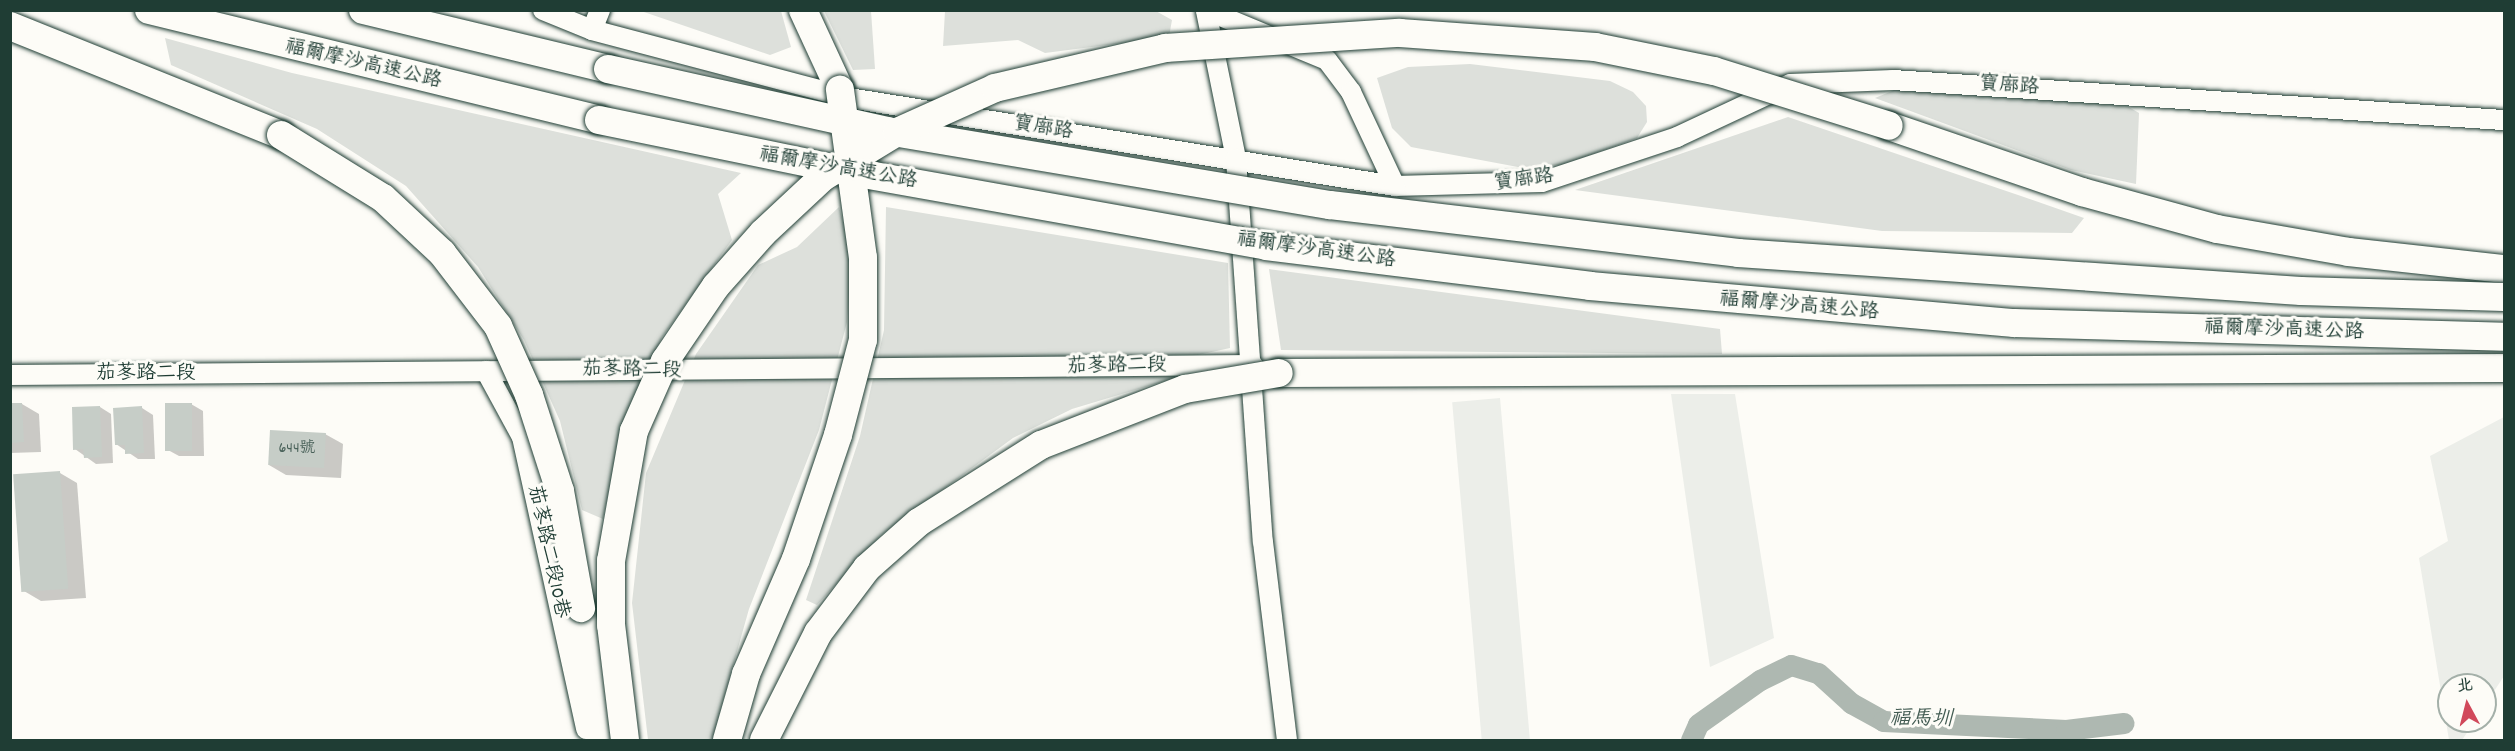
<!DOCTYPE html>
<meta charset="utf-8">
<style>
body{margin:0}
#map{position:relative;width:2515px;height:751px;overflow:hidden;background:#fdfcf7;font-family:Dekko,"LXGW WenKai TC",sans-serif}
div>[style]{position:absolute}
.built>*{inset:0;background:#eceee9;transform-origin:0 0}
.green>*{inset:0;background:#dde0db}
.shadow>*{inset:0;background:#0003}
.canal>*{height:21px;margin:-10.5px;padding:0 10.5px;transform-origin:10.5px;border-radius:10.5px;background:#aeb8b1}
.building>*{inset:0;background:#c6cdc7;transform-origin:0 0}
.roads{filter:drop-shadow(0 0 2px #1f3d34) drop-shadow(0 0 2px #1f3d34)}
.minor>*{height:20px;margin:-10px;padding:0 10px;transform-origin:10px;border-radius:10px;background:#fdfcf7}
.highway>*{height:28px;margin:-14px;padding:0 14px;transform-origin:14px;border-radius:14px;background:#fdfcf7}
.bridges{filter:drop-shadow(0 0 2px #1f3d34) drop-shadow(0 0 2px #1f3d34)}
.highway-bridge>*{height:28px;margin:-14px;padding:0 14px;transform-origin:14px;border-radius:14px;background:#fdfcf7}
span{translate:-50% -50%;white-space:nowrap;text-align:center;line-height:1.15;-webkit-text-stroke:6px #fdfcf7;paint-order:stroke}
.number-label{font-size:16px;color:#496159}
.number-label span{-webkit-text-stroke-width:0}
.street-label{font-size:20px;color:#1f3d34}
.water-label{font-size:21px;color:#435c53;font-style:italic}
.frame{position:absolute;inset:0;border:12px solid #1f3d34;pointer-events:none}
.north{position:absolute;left:2437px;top:673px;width:60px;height:60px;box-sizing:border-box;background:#fdfcf7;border:2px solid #a4b0a9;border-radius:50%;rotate:353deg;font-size:16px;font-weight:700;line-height:24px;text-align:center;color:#1f3d34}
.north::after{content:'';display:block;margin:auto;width:21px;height:27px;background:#d1495b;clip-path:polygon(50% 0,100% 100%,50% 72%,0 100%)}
</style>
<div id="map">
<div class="built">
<i style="clip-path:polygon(1671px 394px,1735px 394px,1774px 638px,1710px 667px)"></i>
<i style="left:1500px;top:398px;width:343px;height:48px;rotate:85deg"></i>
<i style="clip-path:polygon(2504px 417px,2504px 676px,2485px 705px,2485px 685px,2449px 685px,2449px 721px,2475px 721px,2462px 740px,2449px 740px,2419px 558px,2448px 541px,2430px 456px)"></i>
</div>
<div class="green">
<i style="clip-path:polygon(1154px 10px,1172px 20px,1169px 37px,1045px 53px,1018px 40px,943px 46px,945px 11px)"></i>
<i style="clip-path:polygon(641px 11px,781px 11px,791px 47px,770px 55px)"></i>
<i style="clip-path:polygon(824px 11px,871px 11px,875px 69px,853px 70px)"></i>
<i style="clip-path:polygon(165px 38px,292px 73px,741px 173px,718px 194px,732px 240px,662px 337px,621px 432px,603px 519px,582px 510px,560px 421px,524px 340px,478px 267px,406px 186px,317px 129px,171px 65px)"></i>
<i style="clip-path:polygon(1470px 64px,1610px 81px,1633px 92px,1646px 106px,1647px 122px,1637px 138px,1563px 165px,1518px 167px,1411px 147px,1392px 128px,1377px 78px,1408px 67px)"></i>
<i style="clip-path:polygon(1897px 89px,2122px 103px,2139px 113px,2136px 184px,2071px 170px,1875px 98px)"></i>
<i style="clip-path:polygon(1788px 117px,2021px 196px,2084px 218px,2072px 233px,1882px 231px,1575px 190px)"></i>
<i style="clip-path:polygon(839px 207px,852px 252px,847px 322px,819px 430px,749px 609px,712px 740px,648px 740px,632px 603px,646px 473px,696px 354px,758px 265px,797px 247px)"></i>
<i style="clip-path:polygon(886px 207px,1228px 263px,1230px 348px,1175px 360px,1175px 378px,1072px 409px,1013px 438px,881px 535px,817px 605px,806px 600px,860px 436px,884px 330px)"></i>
<i style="clip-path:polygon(1269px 269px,1720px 329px,1722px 354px,1281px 350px)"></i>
</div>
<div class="shadow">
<i style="clip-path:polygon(22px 404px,39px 414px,41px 452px,10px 453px,10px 405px)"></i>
<i style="clip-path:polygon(191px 404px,203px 411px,204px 456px,179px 456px,168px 450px)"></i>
<i style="clip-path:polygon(100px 407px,111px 414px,113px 463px,96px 464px,75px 449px)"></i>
<i style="clip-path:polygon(142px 408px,153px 415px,155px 459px,138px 459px,116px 444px)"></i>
<i style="clip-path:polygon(325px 434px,343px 444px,341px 478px,286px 475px,269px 465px)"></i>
<i style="clip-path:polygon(60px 473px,77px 483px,86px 598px,41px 601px,24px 591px)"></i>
</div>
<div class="canal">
<i style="left:1691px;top:740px;width:17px;rotate:-66deg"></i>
<i style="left:1698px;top:724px;width:76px;rotate:-35.4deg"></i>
<i style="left:1760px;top:680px;width:34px;rotate:-26deg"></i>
<i style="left:1791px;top:665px;width:28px;rotate:17deg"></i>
<i style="left:1818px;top:673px;width:45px;rotate:42.3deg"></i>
<i style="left:1851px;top:703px;width:37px;rotate:29deg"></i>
<i style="left:1883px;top:721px;width:183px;rotate:2.8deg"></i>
<i style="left:2066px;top:730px;width:58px;rotate:-6.9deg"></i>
</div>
<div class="building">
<i style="clip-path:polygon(10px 403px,22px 403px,24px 442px,10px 443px)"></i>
<i style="left:165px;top:403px;width:27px;height:48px"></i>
<i style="clip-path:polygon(100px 406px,102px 457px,84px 458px,83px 449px,73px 450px,72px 407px)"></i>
<i style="clip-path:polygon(142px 406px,144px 453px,125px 454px,125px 445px,115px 445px,113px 408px)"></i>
<i style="left:270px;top:430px;width:56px;height:35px;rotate:3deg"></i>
<i style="left:60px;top:471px;width:118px;height:47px;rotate:86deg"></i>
</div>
<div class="roads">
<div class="minor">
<i style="left:543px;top:10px;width:53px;rotate:22.2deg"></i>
<i style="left:592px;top:30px;width:266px;rotate:14.8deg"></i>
<i style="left:849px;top:98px;width:553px;rotate:9.16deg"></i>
<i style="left:1395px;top:186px;width:147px;rotate:-1.6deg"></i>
<i style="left:1542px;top:182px;width:142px;rotate:-18.4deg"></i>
<i style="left:1677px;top:137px;width:125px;rotate:-25.1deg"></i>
<i style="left:1790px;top:84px;width:103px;rotate:-2.2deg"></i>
<i style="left:1893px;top:80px;width:612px;rotate:3.75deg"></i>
<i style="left:1206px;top:10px;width:131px;rotate:22.5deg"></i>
<i style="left:1327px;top:60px;width:40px;rotate:53deg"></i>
<i style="left:1351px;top:92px;width:104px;rotate:64.9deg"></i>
<i style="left:1206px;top:11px;width:151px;rotate:78.5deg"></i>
<i style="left:1236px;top:159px;width:384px;rotate:86deg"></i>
<i style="left:1263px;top:542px;width:199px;rotate:83.1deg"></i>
<i style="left:592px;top:30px;width:22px;rotate:-68deg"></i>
<i style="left:486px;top:371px;width:75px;rotate:61.4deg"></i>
<i style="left:522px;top:437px;width:299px;rotate:77.6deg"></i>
<i style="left:10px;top:375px;width:1243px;rotate:-0.46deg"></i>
</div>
<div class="highway">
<i style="left:149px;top:10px;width:463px;rotate:13.7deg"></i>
<i style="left:363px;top:10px;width:252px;rotate:13.5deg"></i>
<i style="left:803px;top:10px;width:88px;rotate:65.2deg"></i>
<i style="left:10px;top:26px;width:292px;rotate:21.9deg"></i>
<i style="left:1889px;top:126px;width:204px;rotate:18.9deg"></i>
<i style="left:2082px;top:192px;width:140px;rotate:15.3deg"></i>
<i style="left:2217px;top:229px;width:134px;rotate:9.9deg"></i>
<i style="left:2349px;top:252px;width:156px;rotate:6.3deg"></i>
<i style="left:1279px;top:373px;width:1225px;rotate:-0.23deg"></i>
<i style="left:581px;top:608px;width:133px;rotate:81.8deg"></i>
</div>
</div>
<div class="bridges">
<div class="highway-bridge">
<i style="left:608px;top:69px;width:286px;rotate:12.5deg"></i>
<i style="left:887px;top:131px;width:449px;rotate:9.5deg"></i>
<i style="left:1330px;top:205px;width:411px;rotate:6.7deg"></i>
<i style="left:1738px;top:253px;width:564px;rotate:3.86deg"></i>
<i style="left:2301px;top:291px;width:203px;rotate:1.7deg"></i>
<i style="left:599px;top:120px;width:258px;rotate:11.6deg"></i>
<i style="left:852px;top:172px;width:421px;rotate:10.1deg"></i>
<i style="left:1266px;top:246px;width:326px;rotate:7deg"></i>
<i style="left:1590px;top:286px;width:426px;rotate:5deg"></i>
<i style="left:2014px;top:323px;width:490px;rotate:1.6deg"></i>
<i style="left:281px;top:135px;width:120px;rotate:31.7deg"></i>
<i style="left:383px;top:198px;width:81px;rotate:43deg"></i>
<i style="left:442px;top:253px;width:92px;rotate:52.5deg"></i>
<i style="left:498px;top:326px;width:76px;rotate:65.8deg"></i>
<i style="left:529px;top:395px;width:101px;rotate:72.1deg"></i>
<i style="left:560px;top:491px;width:119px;rotate:79.8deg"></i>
<i style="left:625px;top:740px;width:116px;rotate:-96.9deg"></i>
<i style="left:611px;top:625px;width:64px;rotate:-90deg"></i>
<i style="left:611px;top:561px;width:132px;rotate:-80deg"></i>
<i style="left:634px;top:431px;width:77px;rotate:-66.1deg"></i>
<i style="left:665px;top:361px;width:91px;rotate:-55.8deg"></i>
<i style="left:716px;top:286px;width:71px;rotate:-48.4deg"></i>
<i style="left:763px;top:233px;width:82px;rotate:-43deg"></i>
<i style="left:823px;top:177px;width:87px;rotate:-31.3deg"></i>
<i style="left:897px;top:132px;width:107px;rotate:-24.2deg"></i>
<i style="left:995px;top:88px;width:175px;rotate:-13.2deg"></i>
<i style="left:1165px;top:48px;width:235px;rotate:-3.7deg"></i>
<i style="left:1400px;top:33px;width:196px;rotate:4.1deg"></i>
<i style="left:1595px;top:47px;width:121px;rotate:11.4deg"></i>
<i style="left:1714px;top:71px;width:183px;rotate:17.4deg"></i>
<i style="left:727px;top:740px;width:69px;rotate:-73.9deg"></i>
<i style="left:746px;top:674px;width:125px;rotate:-66.5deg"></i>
<i style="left:796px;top:559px;width:131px;rotate:-71.3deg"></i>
<i style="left:838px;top:435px;width:98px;rotate:-75.3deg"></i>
<i style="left:863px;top:340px;width:82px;rotate:-90deg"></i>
<i style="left:863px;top:258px;width:170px;rotate:-97.8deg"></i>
<i style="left:764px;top:740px;width:120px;rotate:-63.2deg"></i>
<i style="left:818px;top:633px;width:81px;rotate:-53deg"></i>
<i style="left:867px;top:568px;width:69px;rotate:-41.5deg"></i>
<i style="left:919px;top:522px;width:144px;rotate:-32.3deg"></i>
<i style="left:1041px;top:445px;width:155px;rotate:-21.3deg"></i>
<i style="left:1185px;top:389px;width:95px;rotate:-9.7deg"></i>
</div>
</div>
<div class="number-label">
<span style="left:297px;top:449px">644號</span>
</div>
<div class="street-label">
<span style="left:363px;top:65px;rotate:13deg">福爾摩沙高速公路</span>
<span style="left:2009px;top:87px;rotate:4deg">寶廍路</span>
<span style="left:1043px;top:129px;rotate:9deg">寶廍路</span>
<span style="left:838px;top:169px;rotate:10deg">福爾摩沙高速公路</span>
<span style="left:1524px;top:181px;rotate:-8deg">寶廍路</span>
<span style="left:1316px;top:251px;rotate:8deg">福爾摩沙高速公路</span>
<span style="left:1799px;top:307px;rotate:5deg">福爾摩沙高速公路</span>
<span style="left:2284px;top:331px;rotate:2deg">福爾摩沙高速公路</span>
<span style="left:1117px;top:367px;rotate:-1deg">茄苳路二段</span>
<span style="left:632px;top:371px;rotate:1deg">茄苳路二段</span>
<span style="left:146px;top:374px">茄苳路二段</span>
<span style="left:547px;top:552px;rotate:78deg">茄苳路二段10巷</span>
</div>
<div class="water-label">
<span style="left:1921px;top:720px;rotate:1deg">福馬圳</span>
</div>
<div class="frame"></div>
<div class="north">北</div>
</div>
